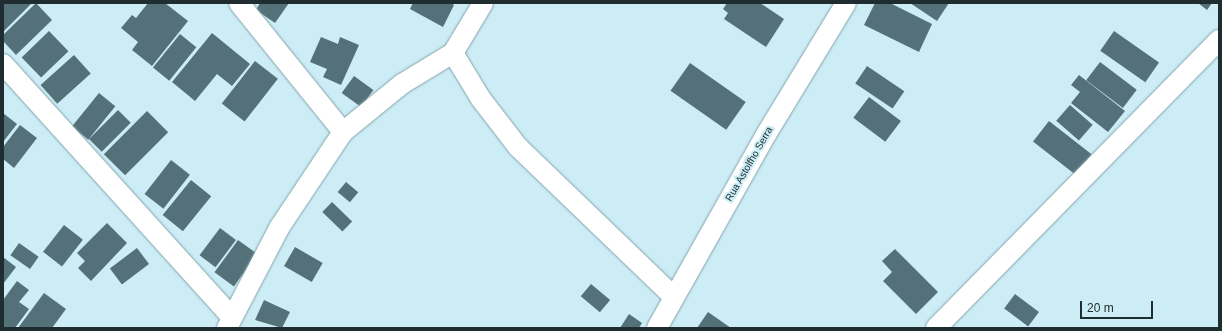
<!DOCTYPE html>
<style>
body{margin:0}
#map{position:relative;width:1222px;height:331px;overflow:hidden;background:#cdedf6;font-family:Arial,sans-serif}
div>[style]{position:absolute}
.building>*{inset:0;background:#547179;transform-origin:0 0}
.roads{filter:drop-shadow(0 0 1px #85a4ac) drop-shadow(0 0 1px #85a4ac)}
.street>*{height:20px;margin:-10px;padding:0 10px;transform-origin:10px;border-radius:10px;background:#fff}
span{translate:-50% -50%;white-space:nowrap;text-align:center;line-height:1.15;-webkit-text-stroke:4px #cdedf6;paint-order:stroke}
.street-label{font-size:10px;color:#202d30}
.frame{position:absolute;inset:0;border:4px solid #202d30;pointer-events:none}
.scale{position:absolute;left:1080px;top:301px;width:73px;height:18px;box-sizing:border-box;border:2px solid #202d30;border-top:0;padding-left:5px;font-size:12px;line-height:14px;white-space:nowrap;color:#202d30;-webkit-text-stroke:3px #cdedf6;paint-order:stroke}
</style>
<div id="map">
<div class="building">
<i style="clip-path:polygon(3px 3px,32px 3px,3px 32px)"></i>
<i style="clip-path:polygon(36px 3px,52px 20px,16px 55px,3px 41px,3px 35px)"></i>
<i style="clip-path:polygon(148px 3px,165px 3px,188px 21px,152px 66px,132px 50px,138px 42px,121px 28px,132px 15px,136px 18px)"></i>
<i style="clip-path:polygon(260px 3px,289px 3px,275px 23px,256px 10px)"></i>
<i style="clip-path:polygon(413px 3px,451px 3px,454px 5px,443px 27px,410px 9px)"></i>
<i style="clip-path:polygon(727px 3px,760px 3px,784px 19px,766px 47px,724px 19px,728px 13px,723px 9px)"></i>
<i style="clip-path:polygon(875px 3px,890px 3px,932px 24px,919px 52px,864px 25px)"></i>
<i style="clip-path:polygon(910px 3px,949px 3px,937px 21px)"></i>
<i style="clip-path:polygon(1198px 3px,1212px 3px,1207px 10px)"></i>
<i style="left:49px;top:31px;width:28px;height:38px;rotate:46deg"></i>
<i style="left:1114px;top:31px;width:55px;height:24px;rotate:35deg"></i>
<i style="clip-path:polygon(212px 33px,250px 64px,232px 86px,217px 74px,195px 101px,172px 82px)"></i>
<i style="left:180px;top:34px;width:21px;height:43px;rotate:39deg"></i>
<i style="clip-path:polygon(321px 37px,338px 44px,340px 37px,359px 45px,341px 85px,323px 77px,327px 69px,310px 62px)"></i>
<i style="left:74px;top:55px;width:25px;height:45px;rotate:48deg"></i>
<i style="left:255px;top:61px;width:29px;height:54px;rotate:38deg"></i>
<i style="left:1100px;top:62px;width:46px;height:23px;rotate:37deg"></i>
<i style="left:690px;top:63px;width:68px;height:34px;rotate:35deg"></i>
<i style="left:867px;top:66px;width:45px;height:21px;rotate:34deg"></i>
<i style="clip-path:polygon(1079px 75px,1125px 111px,1108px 132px,1071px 103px,1080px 92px,1071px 85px)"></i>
<i style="left:354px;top:76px;width:24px;height:21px;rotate:36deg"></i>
<i style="left:99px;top:93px;width:21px;height:43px;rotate:39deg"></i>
<i style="left:869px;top:97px;width:40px;height:26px;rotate:37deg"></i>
<i style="left:1070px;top:105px;width:30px;height:21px;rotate:41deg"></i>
<i style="left:118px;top:110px;width:18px;height:41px;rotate:45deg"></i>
<i style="left:147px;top:111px;width:30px;height:61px;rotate:45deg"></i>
<i style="clip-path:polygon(3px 113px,17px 124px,3px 142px)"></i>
<i style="left:1049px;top:121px;width:54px;height:26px;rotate:38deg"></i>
<i style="clip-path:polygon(20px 125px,37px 138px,14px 168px,3px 159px,3px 147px)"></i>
<i style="left:171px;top:160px;width:24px;height:43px;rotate:38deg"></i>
<i style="left:191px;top:180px;width:26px;height:45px;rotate:39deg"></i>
<i style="left:346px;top:182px;width:16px;height:13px;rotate:40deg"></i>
<i style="left:332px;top:202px;width:28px;height:14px;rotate:44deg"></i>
<i style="clip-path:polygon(107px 223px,127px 243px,91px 281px,78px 268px,85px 261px,77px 253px)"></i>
<i style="left:64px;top:225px;width:24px;height:34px;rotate:38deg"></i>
<i style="left:220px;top:228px;width:20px;height:34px;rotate:37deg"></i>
<i style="left:238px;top:240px;width:24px;height:40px;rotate:36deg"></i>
<i style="left:19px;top:243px;width:24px;height:15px;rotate:35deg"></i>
<i style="left:295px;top:247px;width:32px;height:22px;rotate:30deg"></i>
<i style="left:137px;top:248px;width:20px;height:34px;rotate:53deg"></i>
<i style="clip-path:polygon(895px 249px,938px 292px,916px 314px,883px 281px,892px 272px,882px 261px)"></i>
<i style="clip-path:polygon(3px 257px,16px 267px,3px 284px)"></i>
<i style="clip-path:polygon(17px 281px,29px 290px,19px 302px,29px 309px,15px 328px,3px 328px,3px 300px)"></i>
<i style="left:591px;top:284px;width:25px;height:16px;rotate:40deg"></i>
<i style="clip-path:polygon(44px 293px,66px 309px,52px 328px,18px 328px)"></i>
<i style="left:1015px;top:294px;width:30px;height:18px;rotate:37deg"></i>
<i style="clip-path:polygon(264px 300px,290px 312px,282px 328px,255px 320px)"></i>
<i style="clip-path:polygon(708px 312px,731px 328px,697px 328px)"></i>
<i style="clip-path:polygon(629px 314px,642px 323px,639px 328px,620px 328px)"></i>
</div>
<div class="roads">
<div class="street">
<i style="left:239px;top:3px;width:166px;rotate:51.1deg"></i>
<i style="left:453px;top:53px;width:54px;rotate:58.7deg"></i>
<i style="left:481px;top:99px;width:61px;rotate:52.4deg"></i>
<i style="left:518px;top:147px;width:216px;rotate:43.9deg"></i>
<i style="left:3px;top:64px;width:340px;rotate:47.9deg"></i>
<i style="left:227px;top:328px;width:113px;rotate:-62.5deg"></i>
<i style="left:279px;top:228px;width:115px;rotate:-56.3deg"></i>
<i style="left:343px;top:132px;width:76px;rotate:-39.1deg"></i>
<i style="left:402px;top:84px;width:60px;rotate:-31.3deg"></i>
<i style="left:453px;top:53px;width:58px;rotate:-59deg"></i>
<i style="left:657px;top:328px;width:224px;rotate:-60.6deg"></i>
<i style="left:767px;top:133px;width:152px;rotate:-58.7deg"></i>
<i style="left:936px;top:328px;width:404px;rotate:-45.5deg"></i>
</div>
</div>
<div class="street-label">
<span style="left:749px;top:164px;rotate:-60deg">Rua Astolfho Serra</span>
</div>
<div class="frame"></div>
<div class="scale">20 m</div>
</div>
